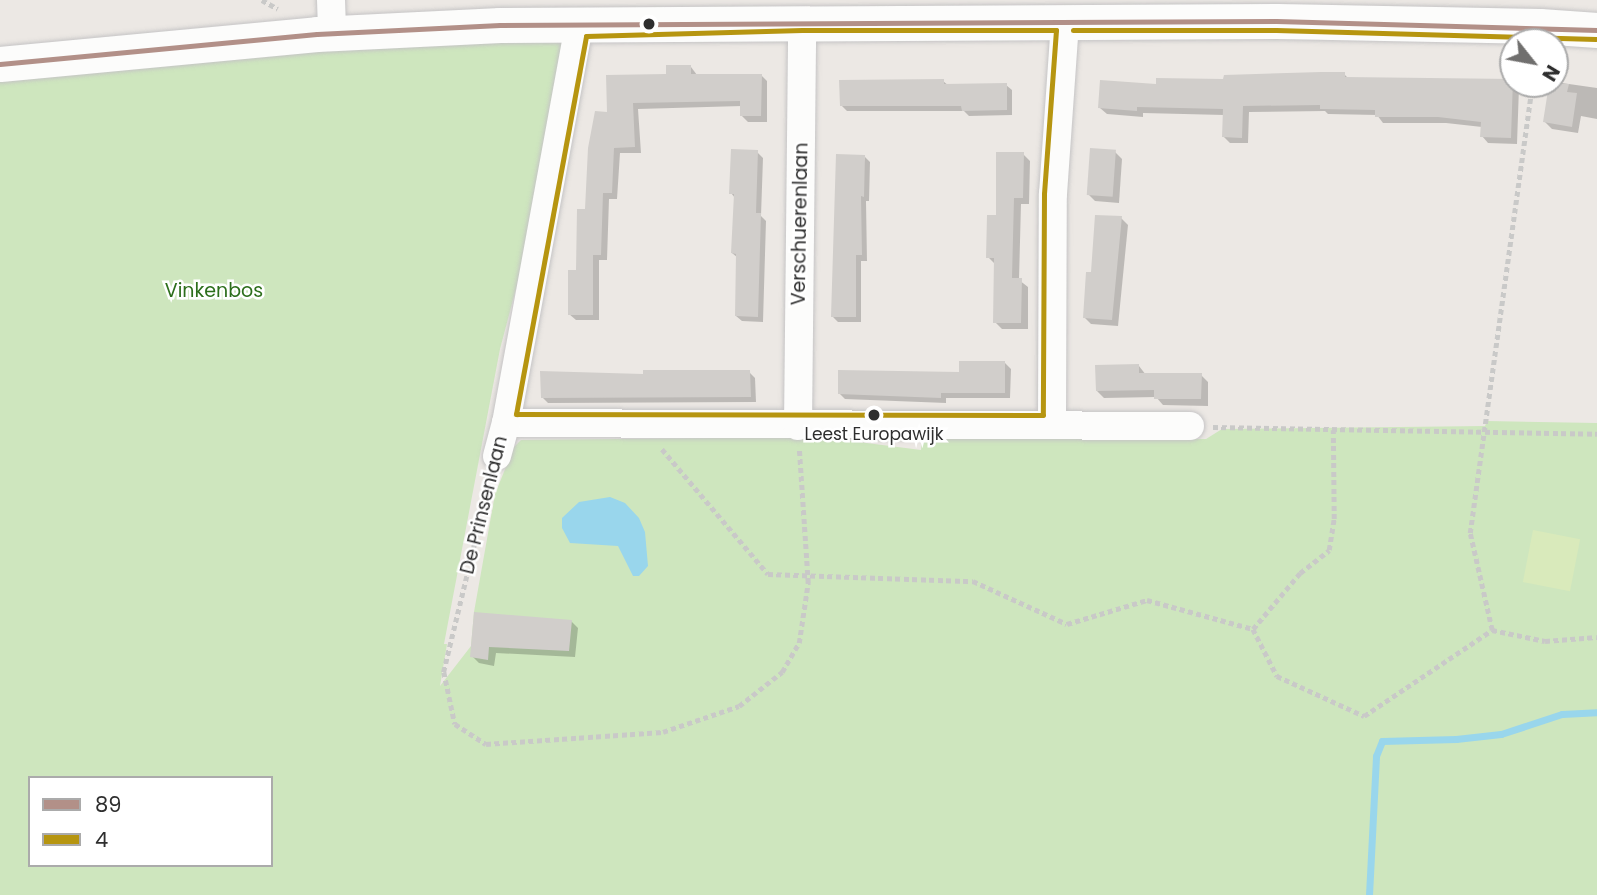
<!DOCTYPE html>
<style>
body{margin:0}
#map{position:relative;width:1597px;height:895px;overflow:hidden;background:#ece8e4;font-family:Poppins,sans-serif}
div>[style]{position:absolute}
.green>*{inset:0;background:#cee6be}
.pitch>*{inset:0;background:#d9eabb;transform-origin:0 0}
.water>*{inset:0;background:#99d6ec}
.shadow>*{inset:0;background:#0003}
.stream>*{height:7px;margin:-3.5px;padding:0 3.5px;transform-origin:3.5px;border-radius:3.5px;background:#99d6ec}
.building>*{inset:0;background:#d1cecb;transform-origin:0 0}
.path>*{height:4.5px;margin-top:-2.25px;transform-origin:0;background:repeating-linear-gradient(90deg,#c9c9c8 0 5px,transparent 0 8.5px)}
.roads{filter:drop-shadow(0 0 2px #c5c4c5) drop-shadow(0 0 2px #c5c4c5)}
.minor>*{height:28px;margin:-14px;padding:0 14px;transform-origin:14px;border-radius:14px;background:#fcfcfb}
.tertiary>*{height:35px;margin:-17.5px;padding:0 17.5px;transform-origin:17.5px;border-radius:17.5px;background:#fcfcfb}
.bus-1>*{height:5px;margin:-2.5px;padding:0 2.5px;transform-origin:2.5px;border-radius:2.5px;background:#b29088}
.bus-2>*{height:5px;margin:-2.5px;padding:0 2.5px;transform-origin:2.5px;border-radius:2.5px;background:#b69510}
.dots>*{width:19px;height:19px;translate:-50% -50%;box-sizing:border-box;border:4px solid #fff;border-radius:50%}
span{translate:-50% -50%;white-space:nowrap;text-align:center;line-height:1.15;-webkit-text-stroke:5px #fff;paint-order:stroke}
.bus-label{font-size:17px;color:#2e2e2e}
.street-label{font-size:19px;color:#2e2e2e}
.park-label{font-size:19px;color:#2c6e1b}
.legend{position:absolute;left:28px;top:776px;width:245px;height:91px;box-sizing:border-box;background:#fff;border:2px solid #ababab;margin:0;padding:9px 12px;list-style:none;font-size:21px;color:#2e2e2e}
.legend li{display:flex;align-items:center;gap:14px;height:35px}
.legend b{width:35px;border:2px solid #ababab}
.north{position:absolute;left:1499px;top:28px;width:70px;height:70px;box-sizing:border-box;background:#fff;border:2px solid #ababab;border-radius:50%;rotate:121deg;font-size:19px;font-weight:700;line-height:28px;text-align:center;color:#2e2e2e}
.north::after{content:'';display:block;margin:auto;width:24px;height:32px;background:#706f6e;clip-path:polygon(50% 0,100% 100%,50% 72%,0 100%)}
</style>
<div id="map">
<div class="green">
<i style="clip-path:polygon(evenodd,583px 35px,500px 349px,444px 644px,447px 644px,440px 686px,471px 646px,474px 612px,495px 494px,514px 447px,521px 440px,820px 437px,921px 450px,923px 430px,1104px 439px,1206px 439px,1222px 429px,1485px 426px,1487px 421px,1597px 423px,1597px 895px,0 895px,0 79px,243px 53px,583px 35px,30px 778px,271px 778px,271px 865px,30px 865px,30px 778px)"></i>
</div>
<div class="pitch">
<i style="left:1533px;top:530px;width:48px;height:53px;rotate:11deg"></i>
</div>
<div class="water">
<i style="clip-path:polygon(610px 497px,625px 503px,639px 518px,645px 532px,648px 566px,639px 576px,633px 576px,618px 546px,570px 543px,562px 528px,562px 518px,579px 502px)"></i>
</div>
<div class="shadow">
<i style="clip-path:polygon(691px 67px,697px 75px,761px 75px,767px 81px,767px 122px,748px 122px,741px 115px,742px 106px,638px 109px,641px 153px,620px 153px,617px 199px,609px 199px,607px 260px,599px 260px,599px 320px,576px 320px,569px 314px,587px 211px,609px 114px,667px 75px)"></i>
<i style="clip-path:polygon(1344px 74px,1349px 79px,1513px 81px,1519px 87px,1517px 144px,1488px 143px,1482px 136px,1482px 127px,1446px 123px,1383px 123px,1377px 115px,1328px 114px,1325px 111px,1249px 112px,1248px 143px,1230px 143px,1223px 136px,1224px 115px,1143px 113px,1143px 117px,1107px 114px,1100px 108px,1158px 86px)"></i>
<i style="clip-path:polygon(943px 81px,949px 86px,1006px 85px,1012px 90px,1012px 115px,969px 116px,964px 111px,847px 111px,841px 105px)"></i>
<i style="clip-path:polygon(1555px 82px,1597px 88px,1597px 119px,1581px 116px,1578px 133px,1552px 129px,1545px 122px,1550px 84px)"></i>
<i style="clip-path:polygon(757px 152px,763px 158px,761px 216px,766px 221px,763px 322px,742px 321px,736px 316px,738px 258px,732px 253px,735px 198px,731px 193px)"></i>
<i style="clip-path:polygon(1115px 152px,1122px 159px,1119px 203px,1095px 201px,1088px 194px)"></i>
<i style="clip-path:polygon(1023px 154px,1030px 161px,1029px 204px,1021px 204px,1019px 280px,1028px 287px,1028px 329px,1002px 329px,995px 322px,996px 265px,988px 257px,998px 217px)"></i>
<i style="clip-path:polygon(865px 157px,870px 162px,869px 201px,866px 201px,867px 261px,861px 261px,861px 322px,838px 322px,833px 317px)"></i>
<i style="clip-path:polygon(1121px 218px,1128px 225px,1118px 326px,1091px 324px,1084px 317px,1093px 274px)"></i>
<i style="clip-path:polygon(1005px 363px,1011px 369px,1010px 398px,946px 398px,946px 403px,845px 399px,839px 393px,961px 374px)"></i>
<i style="clip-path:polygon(1139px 366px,1146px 375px,1201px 375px,1208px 382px,1208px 406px,1163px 405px,1156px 397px,1104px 398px,1097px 391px)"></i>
<i style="clip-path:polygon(749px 372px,755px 378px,756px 402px,548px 403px,542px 397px,645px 375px)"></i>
<i style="clip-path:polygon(475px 614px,571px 621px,578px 628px,575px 657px,496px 653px,494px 666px,479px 663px,472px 656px)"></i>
</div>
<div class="stream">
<i style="left:1369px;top:895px;width:139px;rotate:-87.1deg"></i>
<i style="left:1376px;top:756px;width:16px;rotate:-68deg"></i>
<i style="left:1382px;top:741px;width:74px;rotate:-1.5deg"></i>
<i style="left:1456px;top:739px;width:45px;rotate:-6.3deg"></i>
<i style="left:1501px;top:734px;width:64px;rotate:-18.2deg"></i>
<i style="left:1562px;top:714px;width:35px;rotate:-3deg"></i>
</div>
<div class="building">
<i style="clip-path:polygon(666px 65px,691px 65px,691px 74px,762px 74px,761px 116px,740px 116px,740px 101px,633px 103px,635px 147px,614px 148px,612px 193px,603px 193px,601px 255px,593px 255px,593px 315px,568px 315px,568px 270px,576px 270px,577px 209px,585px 209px,588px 148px,595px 111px,607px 112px,606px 75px,666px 74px)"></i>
<i style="clip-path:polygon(1321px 72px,1345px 72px,1345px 77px,1513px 79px,1511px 138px,1480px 137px,1481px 122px,1438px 117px,1375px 117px,1375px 110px,1320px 109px,1320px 105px,1243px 106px,1242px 138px,1222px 137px,1223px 109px,1137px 107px,1137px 111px,1098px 108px,1100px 80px,1156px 84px,1156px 78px,1223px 79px,1224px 75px)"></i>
<i style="clip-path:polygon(944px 79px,944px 84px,1007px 83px,1007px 110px,962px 111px,961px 106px,840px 106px,839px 80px)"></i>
<i style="clip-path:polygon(1549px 84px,1569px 84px,1567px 92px,1577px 93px,1572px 127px,1543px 122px)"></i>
<i style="left:1090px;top:148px;width:26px;height:47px;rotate:4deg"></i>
<i style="clip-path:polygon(731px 149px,758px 150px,756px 213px,761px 213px,758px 317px,735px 316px,736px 254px,731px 253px,734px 194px,729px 194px)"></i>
<i style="clip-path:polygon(996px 152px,1024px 152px,1023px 198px,1014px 198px,1012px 278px,1022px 278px,1021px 323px,993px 323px,994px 258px,986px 258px,987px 215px,996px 215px)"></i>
<i style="clip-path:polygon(836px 154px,865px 155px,864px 197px,861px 196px,862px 255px,856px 255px,856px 317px,831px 317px)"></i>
<i style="clip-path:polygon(1095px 215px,1122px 216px,1112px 320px,1083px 318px,1086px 272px,1091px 272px)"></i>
<i style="clip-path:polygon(959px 361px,1005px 361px,1005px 393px,941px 393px,941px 398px,838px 394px,838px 370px,959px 372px)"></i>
<i style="clip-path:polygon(1139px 364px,1139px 373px,1202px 373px,1201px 399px,1154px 399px,1154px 390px,1096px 391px,1095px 365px)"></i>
<i style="clip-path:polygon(643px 370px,750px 370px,751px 397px,541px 398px,540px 371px,643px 374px)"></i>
<i style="clip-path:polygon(474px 612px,572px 620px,569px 651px,489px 647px,488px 660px,470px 657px)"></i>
</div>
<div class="path">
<i style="left:262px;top:0;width:18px;rotate:29deg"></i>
<i style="left:1213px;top:427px;width:384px;rotate:1deg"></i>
<i style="left:662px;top:449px;width:164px;rotate:49.7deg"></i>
<i style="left:768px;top:574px;width:205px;rotate:2deg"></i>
<i style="left:973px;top:581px;width:103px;rotate:24.6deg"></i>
<i style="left:1067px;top:624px;width:84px;rotate:-16.7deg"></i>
<i style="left:1147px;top:600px;width:110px;rotate:15.3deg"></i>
<i style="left:1253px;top:629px;width:53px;rotate:62.9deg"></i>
<i style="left:1277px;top:676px;width:96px;rotate:24.7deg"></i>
<i style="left:1364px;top:716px;width:154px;rotate:-33.9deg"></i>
<i style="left:1492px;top:630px;width:99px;rotate:-102.8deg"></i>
<i style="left:1470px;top:533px;width:453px;rotate:-82.1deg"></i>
<i style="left:491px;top:477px;width:201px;rotate:103.6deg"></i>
<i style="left:444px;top:672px;width:53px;rotate:78.1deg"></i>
<i style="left:455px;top:724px;width:37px;rotate:33deg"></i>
<i style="left:486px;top:744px;width:177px;rotate:-3.9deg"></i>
<i style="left:663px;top:732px;width:80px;rotate:-18.9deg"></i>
<i style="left:739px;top:706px;width:55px;rotate:-38.3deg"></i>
<i style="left:782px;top:672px;width:34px;rotate:-60deg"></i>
<i style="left:799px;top:643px;width:61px;rotate:-81.5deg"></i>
<i style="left:808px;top:583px;width:134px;rotate:-93.8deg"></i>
<i style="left:1253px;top:629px;width:73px;rotate:-50deg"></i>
<i style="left:1300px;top:573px;width:37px;rotate:-38deg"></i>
<i style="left:1329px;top:550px;width:31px;rotate:-81deg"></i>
<i style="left:1334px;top:519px;width:89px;rotate:-90.6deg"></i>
<i style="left:1492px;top:630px;width:54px;rotate:11.7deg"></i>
<i style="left:1545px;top:641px;width:52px;rotate:-4.4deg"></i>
</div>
<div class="roads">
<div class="minor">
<i style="left:331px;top:0;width:33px;rotate:88deg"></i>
<i style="left:506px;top:423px;width:684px;rotate:0.25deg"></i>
<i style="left:1052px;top:424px;width:230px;rotate:-89.8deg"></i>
<i style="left:1053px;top:194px;width:173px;rotate:-86deg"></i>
<i style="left:798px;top:426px;width:405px;rotate:-89.4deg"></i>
<i style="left:497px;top:456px;width:34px;rotate:-75deg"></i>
<i style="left:506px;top:423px;width:403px;rotate:-79.6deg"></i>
</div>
<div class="tertiary">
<i style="left:0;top:64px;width:318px;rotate:-5.4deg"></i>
<i style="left:317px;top:34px;width:183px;rotate:-2.8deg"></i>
<i style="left:500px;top:25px;width:776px;rotate:-0.3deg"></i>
<i style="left:1276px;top:21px;width:264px;rotate:1.1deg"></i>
<i style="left:1540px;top:26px;width:57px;rotate:4deg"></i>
</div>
</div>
<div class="bus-1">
<i style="left:0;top:64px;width:318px;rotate:-5.4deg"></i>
<i style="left:317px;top:34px;width:183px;rotate:-2.8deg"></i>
<i style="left:500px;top:25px;width:776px;rotate:-0.3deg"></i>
<i style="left:1276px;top:21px;width:321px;rotate:1.6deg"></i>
</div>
<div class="bus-2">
<i style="left:802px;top:30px;width:254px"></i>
<i style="left:1056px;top:30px;width:164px;rotate:94.2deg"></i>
<i style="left:1044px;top:194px;width:221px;rotate:90.3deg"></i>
<i style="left:1043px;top:415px;width:527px;rotate:-179.89deg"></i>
<i style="left:516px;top:414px;width:384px;rotate:-79.5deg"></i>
<i style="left:586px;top:36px;width:216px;rotate:-1.6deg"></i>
<i style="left:1073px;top:30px;width:203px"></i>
<i style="left:1276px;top:30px;width:320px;rotate:1.6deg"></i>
</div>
<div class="dots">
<i style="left:649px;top:24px;background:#2e2e2e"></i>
<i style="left:874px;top:415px;background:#2e2e2e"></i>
</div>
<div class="bus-label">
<span style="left:874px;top:435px">Leest Europawijk</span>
</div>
<div class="street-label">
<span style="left:800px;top:224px;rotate:-89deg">Verschuerenlaan</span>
<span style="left:484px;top:505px;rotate:-76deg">De Prinsenlaan</span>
</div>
<div class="park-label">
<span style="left:214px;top:291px">Vinkenbos</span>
</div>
<ul class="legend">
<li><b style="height:9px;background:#b29088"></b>89</li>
<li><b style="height:9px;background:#b69510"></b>4</li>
</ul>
<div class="north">N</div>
</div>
